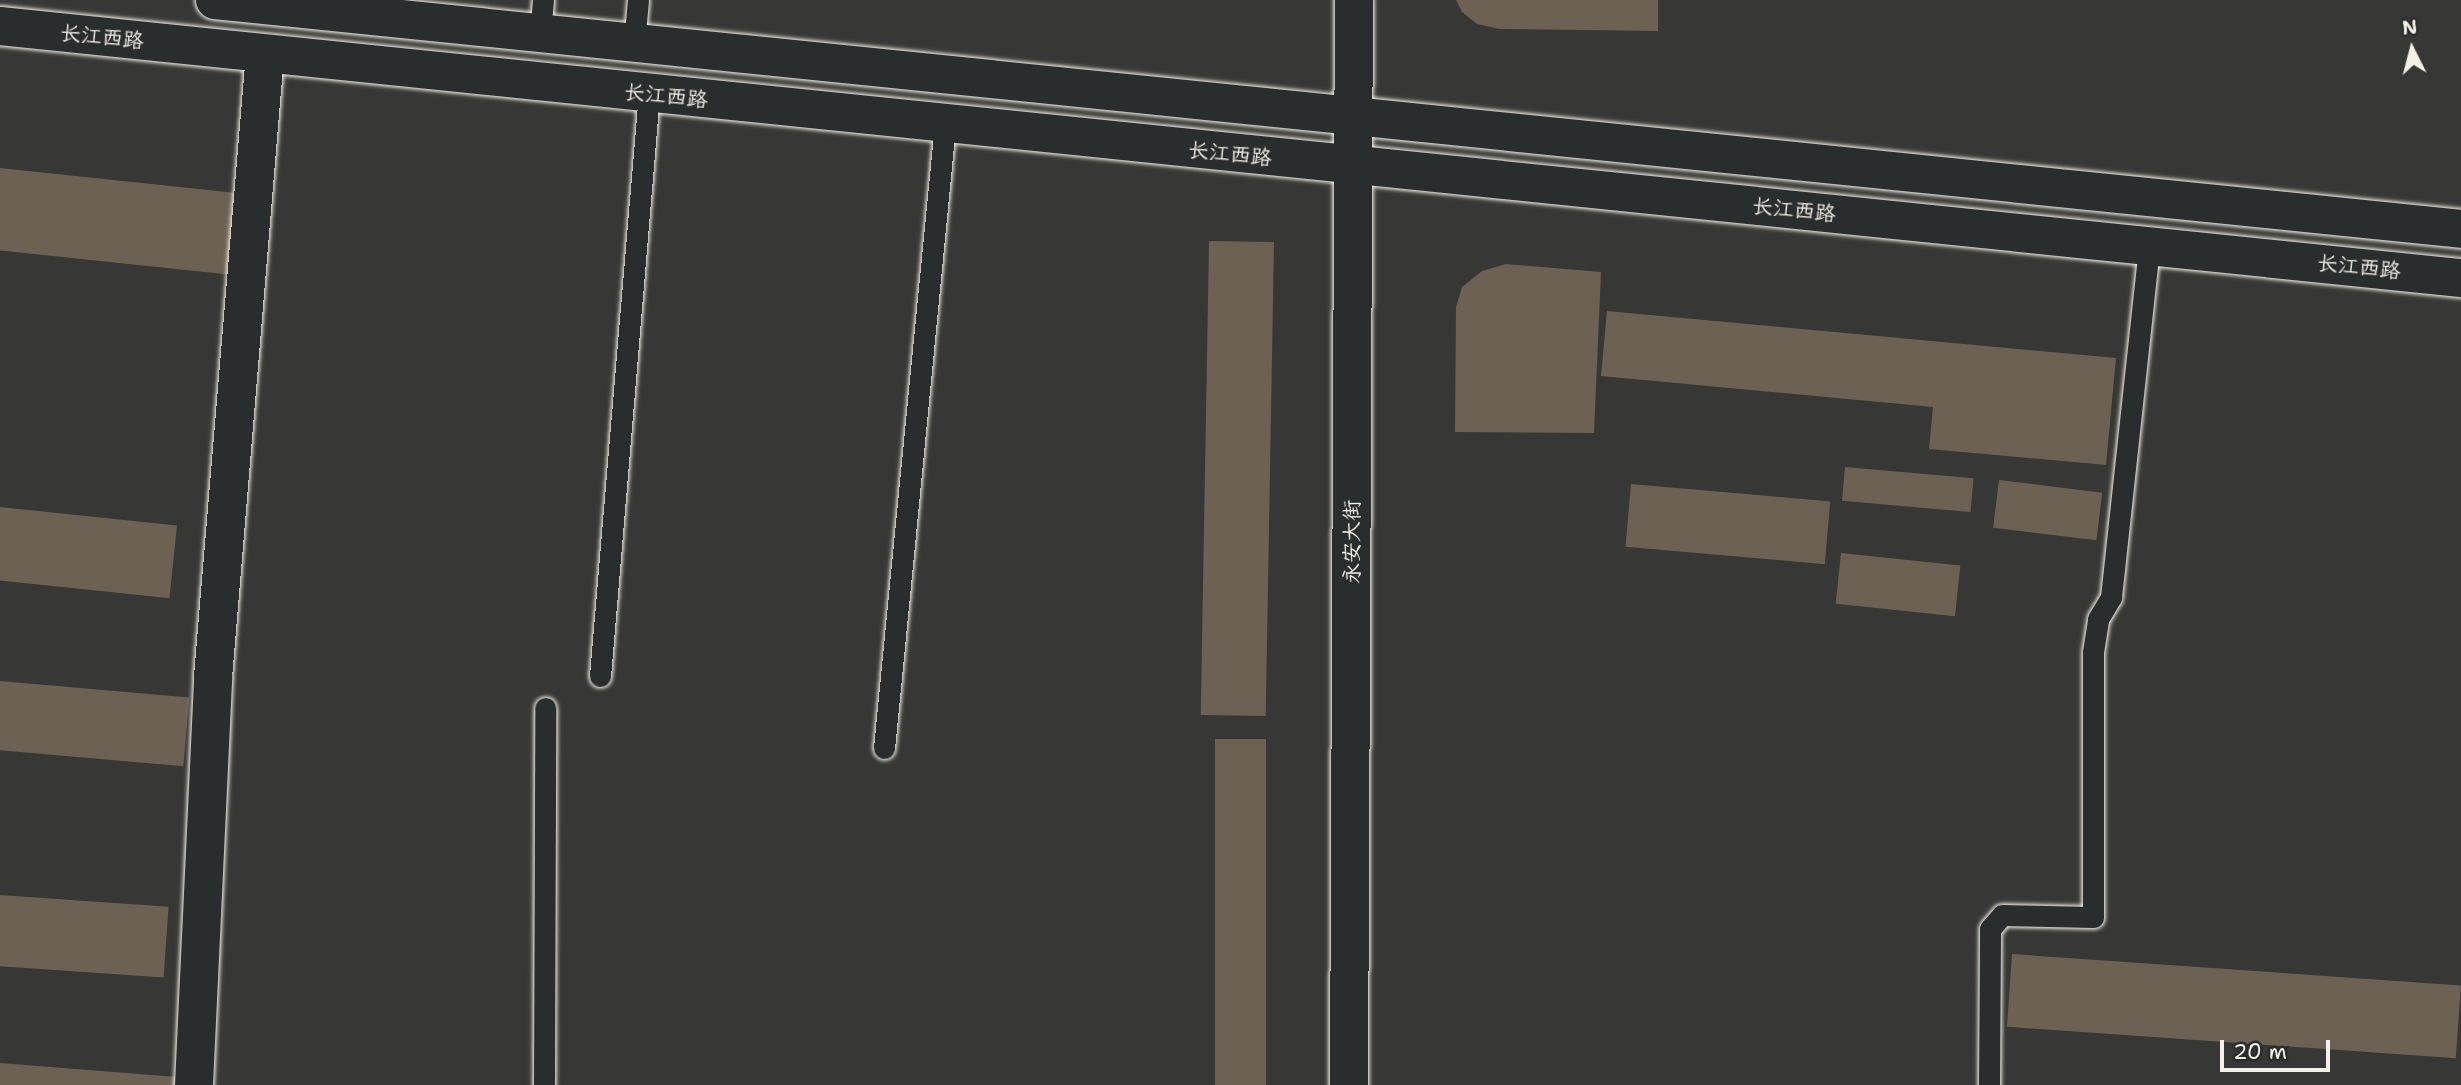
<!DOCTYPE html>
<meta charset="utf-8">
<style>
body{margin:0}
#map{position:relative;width:2461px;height:1085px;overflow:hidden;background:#373735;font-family:"Shantell Sans","LXGW WenKai TC",sans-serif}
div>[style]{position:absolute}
.building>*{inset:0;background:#6c6153;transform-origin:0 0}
.roads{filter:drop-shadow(0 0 2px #f4f1e8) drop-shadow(0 0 2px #f4f1e8)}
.service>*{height:21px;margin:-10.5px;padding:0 10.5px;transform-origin:10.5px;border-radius:10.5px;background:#2a2d2e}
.minor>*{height:38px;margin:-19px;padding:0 19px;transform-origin:19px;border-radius:19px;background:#2a2d2e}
.tertiary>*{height:38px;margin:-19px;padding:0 19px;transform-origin:19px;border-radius:19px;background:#2a2d2e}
.secondary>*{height:38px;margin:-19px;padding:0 19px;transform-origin:19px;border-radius:19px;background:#2a2d2e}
span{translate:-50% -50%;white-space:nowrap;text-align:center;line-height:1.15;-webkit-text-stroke:7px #2a2d2e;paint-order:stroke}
.street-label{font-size:21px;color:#f4f1e8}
.north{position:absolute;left:2377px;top:14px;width:70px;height:70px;-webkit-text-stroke:5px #2a2d2e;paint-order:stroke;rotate:354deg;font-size:19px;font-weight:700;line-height:28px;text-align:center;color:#f4f1e8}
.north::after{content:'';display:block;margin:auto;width:24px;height:32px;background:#f4f1e8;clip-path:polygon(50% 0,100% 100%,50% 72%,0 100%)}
.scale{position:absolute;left:2220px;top:1040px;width:110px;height:32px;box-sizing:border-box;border:4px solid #f4f1e8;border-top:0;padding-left:9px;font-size:21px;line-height:24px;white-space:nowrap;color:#f4f1e8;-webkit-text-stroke:5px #2a2d2e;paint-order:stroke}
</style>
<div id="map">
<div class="building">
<i style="clip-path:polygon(1456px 0,1658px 0,1658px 31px,1500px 29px,1477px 24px,1462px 12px)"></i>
<i style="left:0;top:168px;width:238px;height:82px;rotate:6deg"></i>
<i style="left:1209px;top:241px;width:65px;height:474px;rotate:1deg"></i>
<i style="clip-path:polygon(1506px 264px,1601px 272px,1594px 433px,1455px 432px,1456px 307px,1462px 287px,1482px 271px)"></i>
<i style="clip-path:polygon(1607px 311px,2116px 358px,2106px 465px,1929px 449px,1933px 407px,1601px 376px)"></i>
<i style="left:1845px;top:467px;width:129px;height:34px;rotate:5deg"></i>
<i style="left:1999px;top:480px;width:104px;height:48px;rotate:7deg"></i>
<i style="left:1631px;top:484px;width:200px;height:63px;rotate:5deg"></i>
<i style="left:0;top:507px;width:178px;height:73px;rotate:6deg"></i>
<i style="left:1841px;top:553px;width:120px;height:51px;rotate:6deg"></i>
<i style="left:0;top:681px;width:190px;height:69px;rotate:5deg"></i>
<i style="left:1215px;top:739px;width:51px;height:346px"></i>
<i style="left:0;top:895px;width:169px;height:71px;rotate:4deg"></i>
<i style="left:2012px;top:954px;width:450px;height:73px;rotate:4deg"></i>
<i style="clip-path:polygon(0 1063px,177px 1077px,176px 1085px,0 1085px)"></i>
</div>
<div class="roads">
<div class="service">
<i style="left:540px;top:34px;width:34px;rotate:-85deg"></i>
<i style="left:634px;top:44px;width:44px;rotate:-84.8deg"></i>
<i style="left:600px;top:676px;width:584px;rotate:-85.19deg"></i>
<i style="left:884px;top:748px;width:626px;rotate:-84.41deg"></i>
<i style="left:544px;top:1085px;width:377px;rotate:-89.8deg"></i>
<i style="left:1989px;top:1085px;width:156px;rotate:-89.6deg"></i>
<i style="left:1990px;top:929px;width:18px;rotate:-49deg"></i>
<i style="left:2002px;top:915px;width:91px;rotate:1.3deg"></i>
<i style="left:2093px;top:917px;width:265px;rotate:-90deg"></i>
<i style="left:2093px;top:652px;width:33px;rotate:-81deg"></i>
<i style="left:2098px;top:619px;width:26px;rotate:-59deg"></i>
<i style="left:2111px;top:597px;width:353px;rotate:-83.8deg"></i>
</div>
<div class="minor">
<i style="left:194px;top:1085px;width:408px;rotate:-87.3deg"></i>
<i style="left:213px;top:677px;width:625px;rotate:-85.23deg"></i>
</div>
<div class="tertiary">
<i style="left:1349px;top:1085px;width:1085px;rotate:-89.74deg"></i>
</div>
<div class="secondary">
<i style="left:215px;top:0;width:2258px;rotate:5.82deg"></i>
<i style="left:0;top:26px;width:2474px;rotate:5.85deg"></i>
</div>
</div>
<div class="street-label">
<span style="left:102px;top:37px;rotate:6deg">长江西路</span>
<span style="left:666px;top:96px;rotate:6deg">长江西路</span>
<span style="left:1230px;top:154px;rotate:6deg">长江西路</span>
<span style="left:1794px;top:210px;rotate:6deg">长江西路</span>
<span style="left:2359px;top:267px;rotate:6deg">长江西路</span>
<span style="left:1352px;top:542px;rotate:-90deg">永安大街</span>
</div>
<div class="north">N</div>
<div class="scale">20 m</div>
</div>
